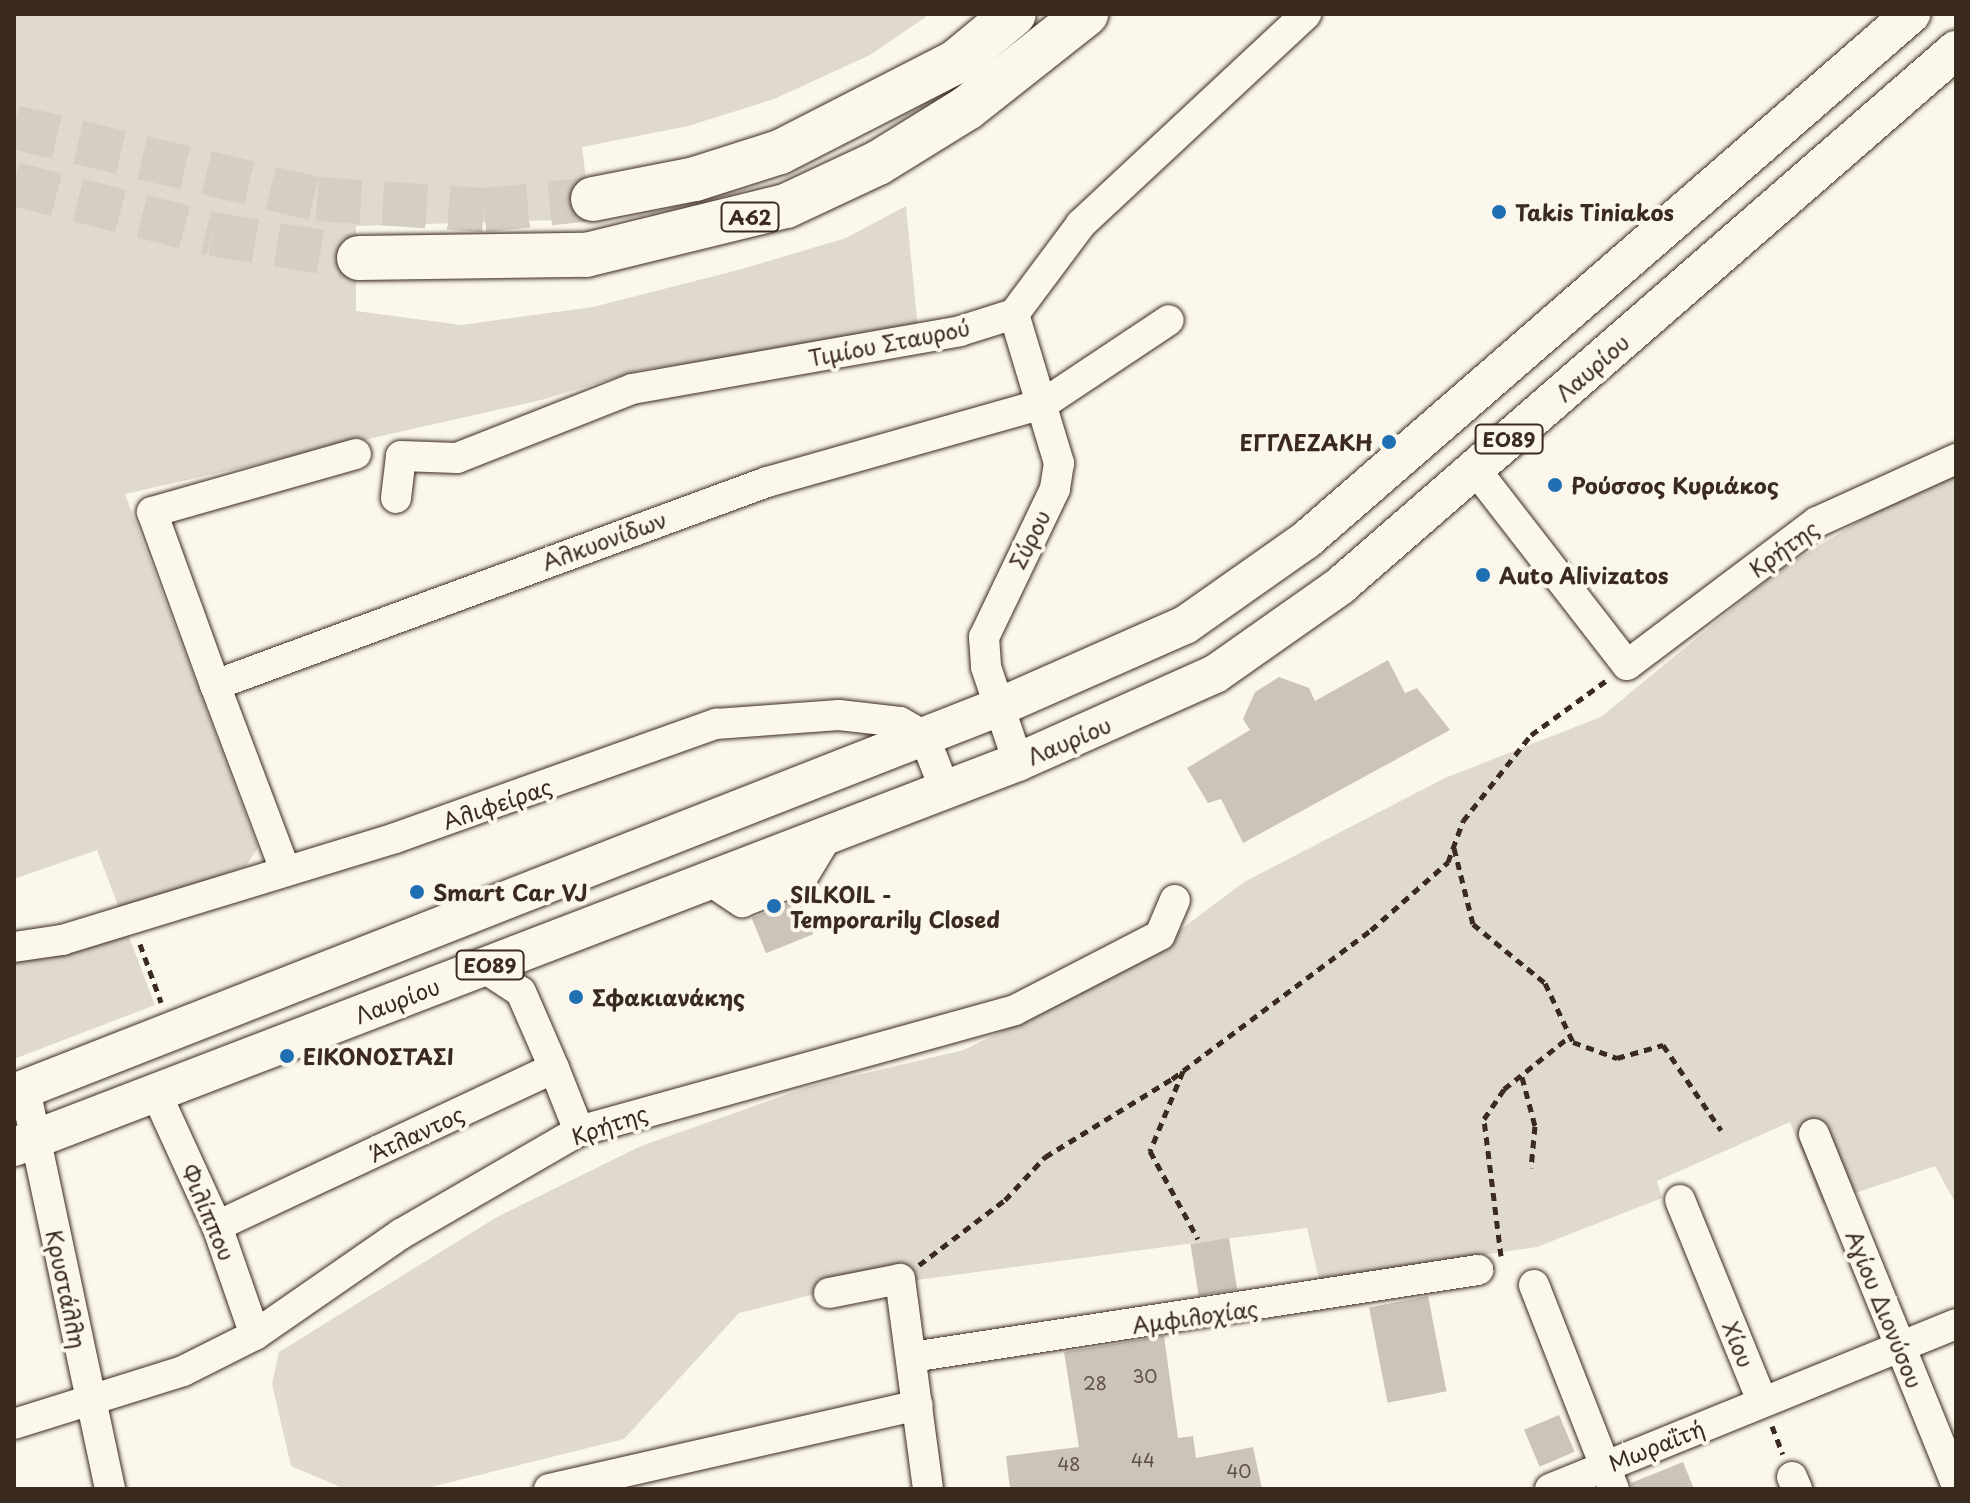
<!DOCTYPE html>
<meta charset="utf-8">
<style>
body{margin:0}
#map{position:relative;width:1970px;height:1503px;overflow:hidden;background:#fbf7ec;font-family:"Playpen Sans",sans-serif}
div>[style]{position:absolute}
.green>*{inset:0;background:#dfd9ce}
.building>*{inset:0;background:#ccc4b9;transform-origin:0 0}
.highway-tunnel>*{height:44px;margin-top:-22px;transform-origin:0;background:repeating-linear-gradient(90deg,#d5cec3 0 44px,transparent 0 66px)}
.path>*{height:5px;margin-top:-2.5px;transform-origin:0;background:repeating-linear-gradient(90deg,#3b2a1e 0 8px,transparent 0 14px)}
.roads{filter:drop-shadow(0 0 2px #3b2a1e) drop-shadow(0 0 2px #3b2a1e)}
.minor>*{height:30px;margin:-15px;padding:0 15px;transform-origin:15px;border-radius:15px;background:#fbf7ec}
.major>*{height:38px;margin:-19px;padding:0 19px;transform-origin:19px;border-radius:19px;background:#fbf7ec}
.highway>*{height:44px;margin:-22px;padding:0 22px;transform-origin:22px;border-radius:22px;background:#fbf7ec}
.dots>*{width:22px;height:22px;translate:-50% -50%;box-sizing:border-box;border:4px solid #fbf7ec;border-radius:50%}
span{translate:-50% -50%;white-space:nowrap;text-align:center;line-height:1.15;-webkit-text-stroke:8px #fbf7ec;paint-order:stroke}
.number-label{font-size:18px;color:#5f5045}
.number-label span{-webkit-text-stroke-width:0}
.shield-label span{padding:2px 6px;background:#fbf7ec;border:2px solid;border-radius:6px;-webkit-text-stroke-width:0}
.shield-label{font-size:20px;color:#3b2a1e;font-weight:700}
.poi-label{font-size:22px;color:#3b2a1e;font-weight:700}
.left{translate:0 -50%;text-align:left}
.right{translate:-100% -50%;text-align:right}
.street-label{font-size:22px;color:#3b2a1e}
.frame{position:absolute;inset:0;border:16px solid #3b2a1e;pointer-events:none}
</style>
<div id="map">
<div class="green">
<i style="clip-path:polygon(14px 14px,930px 14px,870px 55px,774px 99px,688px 126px,582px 147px,591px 219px,356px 226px,356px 311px,461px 325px,593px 307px,742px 269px,846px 238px,906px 206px,918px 330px,645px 369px,541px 400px,125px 494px,258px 848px,246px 866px,120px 911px,97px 850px,14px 879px)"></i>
<i style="clip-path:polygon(1956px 471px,1956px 1204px,1935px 1166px,1823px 1204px,1790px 1122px,1657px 1181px,1662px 1198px,1537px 1247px,1319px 1279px,1307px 1228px,819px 1293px,739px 1313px,624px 1439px,423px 1489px,345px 1489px,291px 1466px,272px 1384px,279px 1352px,497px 1217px,641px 1146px,811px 1086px,964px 1050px,1132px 966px,1244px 882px,1445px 778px,1601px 717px,1778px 571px,1915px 487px)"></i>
<i style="clip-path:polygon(126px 929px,155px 1005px,14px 1059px,14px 957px)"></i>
</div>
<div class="building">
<i style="clip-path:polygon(1388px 660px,1405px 693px,1417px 688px,1450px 730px,1243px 843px,1221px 799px,1208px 803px,1187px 768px,1250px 730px,1243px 719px,1255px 692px,1279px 677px,1309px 688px,1315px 701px)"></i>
<i style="left:799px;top:899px;width:38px;height:51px;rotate:68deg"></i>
<i style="left:1229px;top:1238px;width:52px;height:39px;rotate:81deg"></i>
<i style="left:1428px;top:1296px;width:97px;height:60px;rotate:79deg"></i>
<i style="clip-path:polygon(1164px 1336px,1178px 1438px,1193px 1436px,1196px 1458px,1253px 1447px,1262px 1489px,1010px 1489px,1006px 1456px,1079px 1447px,1064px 1352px)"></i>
<i style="left:1559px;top:1415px;width:40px;height:38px;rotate:67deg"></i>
<i style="clip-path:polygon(1683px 1462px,1694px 1489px,1632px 1489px,1631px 1483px)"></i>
</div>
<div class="highway-tunnel">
<i style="left:14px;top:127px;width:311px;rotate:13.4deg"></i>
<i style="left:317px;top:199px;width:167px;rotate:3.8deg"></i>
<i style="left:484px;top:210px;width:110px;rotate:-5.8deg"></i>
<i style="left:14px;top:184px;width:204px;rotate:14.2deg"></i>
<i style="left:212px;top:234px;width:149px;rotate:9.3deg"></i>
</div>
<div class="path">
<i style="left:1454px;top:848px;width:78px;rotate:76deg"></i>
<i style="left:1473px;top:924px;width:93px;rotate:39.3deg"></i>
<i style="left:1545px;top:983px;width:65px;rotate:64.6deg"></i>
<i style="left:1573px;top:1042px;width:47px;rotate:20deg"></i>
<i style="left:1617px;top:1058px;width:48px;rotate:-15.8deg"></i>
<i style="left:1663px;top:1045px;width:103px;rotate:55.7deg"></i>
<i style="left:140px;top:944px;width:62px;rotate:70.1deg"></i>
<i style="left:1183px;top:1071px;width:87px;rotate:112.4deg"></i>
<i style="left:1150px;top:1151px;width:100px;rotate:61.4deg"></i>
<i style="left:1522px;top:1077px;width:51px;rotate:75.1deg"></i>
<i style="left:1535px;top:1126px;width:42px;rotate:95.4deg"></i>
<i style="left:1501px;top:1256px;width:138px;rotate:-97.1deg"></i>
<i style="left:1484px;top:1119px;width:36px;rotate:-56deg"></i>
<i style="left:1504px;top:1089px;width:83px;rotate:-38.7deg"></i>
<i style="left:919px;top:1265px;width:108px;rotate:-37.1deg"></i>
<i style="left:1005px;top:1200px;width:59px;rotate:-47.1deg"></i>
<i style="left:1045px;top:1157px;width:149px;rotate:-31.6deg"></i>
<i style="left:1172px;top:1079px;width:249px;rotate:-36.8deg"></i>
<i style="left:1371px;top:930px;width:103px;rotate:-41.4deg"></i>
<i style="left:1448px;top:862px;width:44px;rotate:-69.9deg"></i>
<i style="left:1463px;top:821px;width:110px;rotate:-51.7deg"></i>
<i style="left:1531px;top:735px;width:94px;rotate:-35.9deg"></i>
<i style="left:1772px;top:1426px;width:30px;rotate:69deg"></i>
</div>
<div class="roads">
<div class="minor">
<i style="left:1014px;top:314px;width:156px;rotate:73.2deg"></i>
<i style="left:1059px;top:463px;width:26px;rotate:99deg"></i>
<i style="left:1055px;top:489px;width:164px;rotate:115.6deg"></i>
<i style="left:984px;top:637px;width:30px;rotate:86deg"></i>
<i style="left:986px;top:667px;width:100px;rotate:71.4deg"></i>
<i style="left:1475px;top:469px;width:248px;rotate:52.2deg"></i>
<i style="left:1627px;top:665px;width:238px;rotate:-37deg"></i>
<i style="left:1817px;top:522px;width:153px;rotate:-24.4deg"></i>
<i style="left:396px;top:498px;width:42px;rotate:-83.2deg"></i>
<i style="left:401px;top:456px;width:56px;rotate:2deg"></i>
<i style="left:457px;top:458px;width:188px;rotate:-21.5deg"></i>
<i style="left:632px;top:389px;width:333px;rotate:-10deg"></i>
<i style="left:960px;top:331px;width:57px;rotate:-17.5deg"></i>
<i style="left:1014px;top:314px;width:112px;rotate:-53.3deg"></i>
<i style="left:1081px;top:224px;width:308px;rotate:-43deg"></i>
<i style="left:215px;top:685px;width:184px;rotate:-110deg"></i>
<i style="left:152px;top:512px;width:212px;rotate:-15.9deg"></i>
<i style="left:285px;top:870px;width:198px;rotate:-110.7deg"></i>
<i style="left:215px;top:685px;width:588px;rotate:-20.19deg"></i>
<i style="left:767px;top:482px;width:287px;rotate:-15.8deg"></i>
<i style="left:1043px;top:404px;width:151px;rotate:-33.7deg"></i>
<i style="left:709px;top:880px;width:40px;rotate:34deg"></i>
<i style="left:742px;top:902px;width:65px;rotate:-21.8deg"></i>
<i style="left:802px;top:878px;width:50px;rotate:-58.8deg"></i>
<i style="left:14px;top:947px;width:49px;rotate:-8.3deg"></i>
<i style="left:62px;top:940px;width:348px;rotate:-17deg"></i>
<i style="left:395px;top:838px;width:341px;rotate:-19.6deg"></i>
<i style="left:716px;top:724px;width:123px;rotate:-4.2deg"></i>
<i style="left:839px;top:715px;width:61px;rotate:6.5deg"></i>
<i style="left:900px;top:722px;width:28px;rotate:30deg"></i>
<i style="left:924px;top:736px;width:58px;rotate:68.7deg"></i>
<i style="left:483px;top:967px;width:45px;rotate:33.3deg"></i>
<i style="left:521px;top:992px;width:83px;rotate:66.5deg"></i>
<i style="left:25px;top:1089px;width:409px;rotate:78deg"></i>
<i style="left:156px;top:1093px;width:146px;rotate:65.4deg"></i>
<i style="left:217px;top:1226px;width:115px;rotate:70.8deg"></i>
<i style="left:1814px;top:1134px;width:378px;rotate:67.9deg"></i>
<i style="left:1680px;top:1200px;width:217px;rotate:67.8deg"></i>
<i style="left:217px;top:1226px;width:372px;rotate:-25.1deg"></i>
<i style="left:554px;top:1068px;width:68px;rotate:68.4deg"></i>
<i style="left:1534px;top:1285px;width:219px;rotate:68.6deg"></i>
<i style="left:829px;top:1293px;width:72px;rotate:-11.2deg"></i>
<i style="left:900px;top:1279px;width:212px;rotate:82.4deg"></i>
<i style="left:912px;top:1357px;width:573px;rotate:-8.74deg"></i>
<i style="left:14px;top:1424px;width:177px;rotate:-17.4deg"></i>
<i style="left:183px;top:1371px;width:80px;rotate:-26.6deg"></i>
<i style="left:255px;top:1335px;width:178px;rotate:-34.7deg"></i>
<i style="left:401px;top:1234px;width:206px;rotate:-30.1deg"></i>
<i style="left:579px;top:1131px;width:452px;rotate:-15.5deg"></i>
<i style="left:1015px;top:1010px;width:163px;rotate:-27.3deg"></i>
<i style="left:1160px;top:935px;width:38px;rotate:-67deg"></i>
<i style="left:1792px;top:1477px;width:13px;rotate:67deg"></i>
<i style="left:549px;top:1489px;width:378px;rotate:-12.8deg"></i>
<i style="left:1550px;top:1489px;width:438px;rotate:-22.1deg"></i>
</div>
<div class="major">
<i style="left:14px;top:1093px;width:1058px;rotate:-21.4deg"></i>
<i style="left:999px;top:707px;width:203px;rotate:-23.8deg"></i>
<i style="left:1185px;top:625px;width:148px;rotate:-35.1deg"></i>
<i style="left:1306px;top:540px;width:802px;rotate:-41deg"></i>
<i style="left:14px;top:1147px;width:1075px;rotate:-20.98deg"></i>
<i style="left:1018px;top:762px;width:216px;rotate:-24.1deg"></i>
<i style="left:1215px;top:674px;width:153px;rotate:-35.1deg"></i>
<i style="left:1340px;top:586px;width:817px;rotate:-41.03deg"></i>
</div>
<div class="highway">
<i style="left:593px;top:199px;width:104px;rotate:-11.1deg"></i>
<i style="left:695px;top:179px;width:89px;rotate:-17.6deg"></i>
<i style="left:780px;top:152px;width:198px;rotate:-27.1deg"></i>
<i style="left:956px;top:62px;width:75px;rotate:-39.6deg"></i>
<i style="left:359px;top:258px;width:227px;rotate:-0.8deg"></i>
<i style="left:586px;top:255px;width:206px;rotate:-13.8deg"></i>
<i style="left:786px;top:206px;width:102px;rotate:-25.1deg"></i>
<i style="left:878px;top:163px;width:105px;rotate:-31.7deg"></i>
<i style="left:967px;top:108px;width:152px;rotate:-38.3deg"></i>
</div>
</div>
<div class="dots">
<i style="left:1499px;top:212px;background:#1f6fb2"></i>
<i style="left:1389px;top:442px;background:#1f6fb2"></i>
<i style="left:1555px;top:485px;background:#1f6fb2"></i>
<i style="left:1483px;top:575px;background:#1f6fb2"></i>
<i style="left:417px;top:892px;background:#1f6fb2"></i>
<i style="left:774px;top:906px;background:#1f6fb2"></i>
<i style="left:576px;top:997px;background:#1f6fb2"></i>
<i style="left:287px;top:1056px;background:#1f6fb2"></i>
</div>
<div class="number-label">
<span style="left:1145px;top:1376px">30</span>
<span style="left:1095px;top:1383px">28</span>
<span style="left:1143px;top:1460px">44</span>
<span style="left:1069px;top:1464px">48</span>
<span style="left:1239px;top:1471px">40</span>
</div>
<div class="shield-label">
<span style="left:750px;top:217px">Α62</span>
<span style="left:1509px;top:439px">ΕΟ89</span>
<span style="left:490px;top:965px">ΕΟ89</span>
</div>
<div class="poi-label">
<span class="left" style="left:1515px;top:212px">Takis Tiniakos</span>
<span class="right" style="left:1373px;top:442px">ΕΓΓΛΕΖΑΚΗ</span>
<span class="left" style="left:1571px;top:485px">Ρούσσος Κυριάκος</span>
<span class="left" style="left:1499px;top:575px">Auto Alivizatos</span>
<span class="left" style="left:433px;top:892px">Smart Car VJ</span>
<span class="left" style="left:790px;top:906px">SILKOIL -<br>Temporarily Closed</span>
<span class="left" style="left:592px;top:997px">Σφακιανάκης</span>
<span class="left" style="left:303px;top:1056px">ΕΙΚΟΝΟΣΤΑΣΙ</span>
</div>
<div class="street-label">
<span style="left:889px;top:342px;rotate:-11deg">Τιμίου Σταυρού</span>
<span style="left:1592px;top:367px;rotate:-41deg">Λαυρίου</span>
<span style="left:1029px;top:539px;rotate:-63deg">Σύρου</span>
<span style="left:604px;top:540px;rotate:-20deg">Αλκυονίδων</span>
<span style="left:1783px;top:548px;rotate:-36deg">Κρήτης</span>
<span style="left:1069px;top:740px;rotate:-23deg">Λαυρίου</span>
<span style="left:497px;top:803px;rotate:-19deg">Αλιφείρας</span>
<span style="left:397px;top:1000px;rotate:-21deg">Λαυρίου</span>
<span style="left:609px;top:1124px;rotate:-19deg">Κρήτης</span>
<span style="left:416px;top:1133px;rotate:-25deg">Άτλαντος</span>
<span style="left:209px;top:1212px;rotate:67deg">Φιλίππου</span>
<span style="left:67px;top:1289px;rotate:78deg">Κρυστάλλη</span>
<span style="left:1885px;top:1309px;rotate:68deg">Αγίου Διονύσου</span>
<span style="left:1195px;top:1316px;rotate:-8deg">Αμφιλοχίας</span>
<span style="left:1739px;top:1344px;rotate:68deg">Χίου</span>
<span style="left:1656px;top:1445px;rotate:-22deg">Μωραΐτή</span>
</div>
<div class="frame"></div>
</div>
